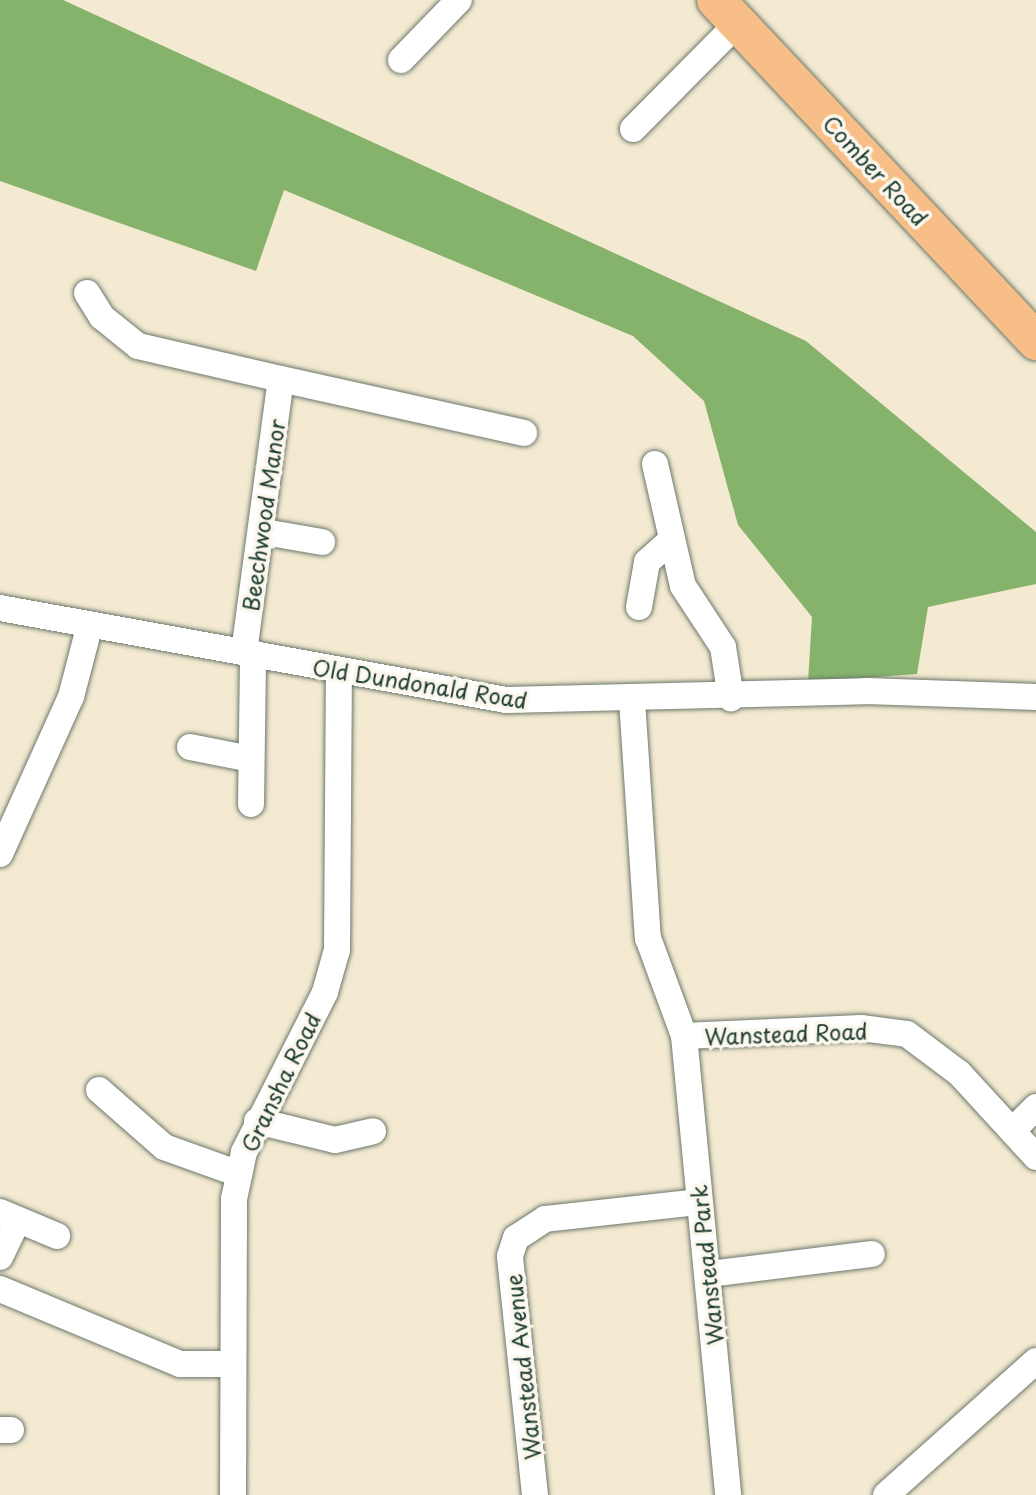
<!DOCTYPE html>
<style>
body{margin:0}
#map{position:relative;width:1036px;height:1495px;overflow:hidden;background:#f4e9d1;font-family:"Playpen Sans",sans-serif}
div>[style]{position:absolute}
.forest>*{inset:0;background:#86b36c}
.roads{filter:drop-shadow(0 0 2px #6a796b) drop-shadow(0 0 2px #6a796b)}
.minor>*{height:26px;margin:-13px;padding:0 13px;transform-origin:13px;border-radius:13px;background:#fff}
.highway>*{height:38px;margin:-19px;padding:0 19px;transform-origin:19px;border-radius:19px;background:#f7be87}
span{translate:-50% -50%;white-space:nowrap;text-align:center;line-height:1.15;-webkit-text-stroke:7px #fbf7ec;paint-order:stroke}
.street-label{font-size:22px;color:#1f3d34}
</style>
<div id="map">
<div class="forest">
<i style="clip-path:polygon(0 0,63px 0,806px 341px,1036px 532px,1036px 584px,928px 607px,917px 674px,808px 682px,812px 617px,738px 525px,704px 401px,633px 336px,284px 190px,256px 271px,0 181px)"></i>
</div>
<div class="roads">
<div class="minor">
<i style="left:401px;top:60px;width:83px;rotate:-46deg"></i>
<i style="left:633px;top:129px;width:149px;rotate:-45.3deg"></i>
<i style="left:87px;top:293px;width:28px;rotate:58deg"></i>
<i style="left:102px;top:317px;width:46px;rotate:38.9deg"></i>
<i style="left:138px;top:346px;width:147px;rotate:13deg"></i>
<i style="left:655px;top:464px;width:125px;rotate:77.1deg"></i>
<i style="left:683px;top:586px;width:73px;rotate:56.7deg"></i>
<i style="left:723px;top:647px;width:52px;rotate:81.1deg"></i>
<i style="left:264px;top:532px;width:59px;rotate:9.8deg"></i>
<i style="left:639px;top:607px;width:46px;rotate:-79.9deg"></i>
<i style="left:647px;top:562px;width:31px;rotate:-42deg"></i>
<i style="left:0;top:608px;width:514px;rotate:10.3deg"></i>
<i style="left:506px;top:700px;width:360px;rotate:-1.4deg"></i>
<i style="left:866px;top:691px;width:170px;rotate:2deg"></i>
<i style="left:244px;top:652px;width:275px;rotate:-82.3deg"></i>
<i style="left:281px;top:379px;width:249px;rotate:12.5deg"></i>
<i style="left:632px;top:700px;width:239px;rotate:86.2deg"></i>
<i style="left:648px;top:938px;width:104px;rotate:69.8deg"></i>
<i style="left:684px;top:1036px;width:461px;rotate:84.5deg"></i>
<i style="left:190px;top:747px;width:62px;rotate:11.1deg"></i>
<i style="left:251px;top:804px;width:151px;rotate:-89.2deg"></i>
<i style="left:0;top:854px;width:172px;rotate:-65.7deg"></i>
<i style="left:71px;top:697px;width:75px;rotate:-75.4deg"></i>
<i style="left:684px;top:1036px;width:177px;rotate:-2.6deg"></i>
<i style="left:861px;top:1028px;width:46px;rotate:7.4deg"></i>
<i style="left:907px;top:1034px;width:65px;rotate:36.9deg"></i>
<i style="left:959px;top:1073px;width:114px;rotate:47.5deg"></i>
<i style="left:99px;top:1090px;width:86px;rotate:41.2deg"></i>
<i style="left:164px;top:1147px;width:80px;rotate:19.8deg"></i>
<i style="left:257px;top:1121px;width:80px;rotate:13.7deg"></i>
<i style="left:335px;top:1140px;width:39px;rotate:-13deg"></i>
<i style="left:1014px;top:1129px;width:31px;rotate:-45deg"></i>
<i style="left:0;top:1212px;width:62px;rotate:22.8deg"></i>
<i style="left:0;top:1257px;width:41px;rotate:-64.1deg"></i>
<i style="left:709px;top:1274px;width:164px;rotate:-7deg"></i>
<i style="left:0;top:1289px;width:195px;rotate:22.6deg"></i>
<i style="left:180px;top:1364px;width:51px"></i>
<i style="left:0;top:1430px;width:11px"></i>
<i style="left:233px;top:1495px;width:296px;rotate:-89.8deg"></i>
<i style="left:234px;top:1199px;width:48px;rotate:-78deg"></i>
<i style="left:244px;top:1152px;width:179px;rotate:-63.1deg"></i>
<i style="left:325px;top:992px;width:44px;rotate:-74.1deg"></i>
<i style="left:337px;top:950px;width:278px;rotate:-89.6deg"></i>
<i style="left:535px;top:1495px;width:240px;rotate:-96deg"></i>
<i style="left:510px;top:1256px;width:19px;rotate:-72deg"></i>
<i style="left:516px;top:1238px;width:35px;rotate:-33deg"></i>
<i style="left:545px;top:1219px;width:154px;rotate:-6.3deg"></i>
<i style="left:886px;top:1495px;width:201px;rotate:-41.8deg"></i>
</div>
<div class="highway">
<i style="left:716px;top:0;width:468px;rotate:46.8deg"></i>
</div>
</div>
<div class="street-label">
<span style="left:876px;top:170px;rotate:47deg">Comber Road</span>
<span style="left:263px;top:515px;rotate:-82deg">Beechwood Manor</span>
<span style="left:420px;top:683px;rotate:9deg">Old Dundonald Road</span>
<span style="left:786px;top:1033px;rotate:-2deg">Wanstead Road</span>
<span style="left:280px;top:1082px;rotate:-64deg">Gransha Road</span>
<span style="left:706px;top:1265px;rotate:-96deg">Wanstead Park</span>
<span style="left:522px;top:1367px;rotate:-96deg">Wanstead Avenue</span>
</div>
</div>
